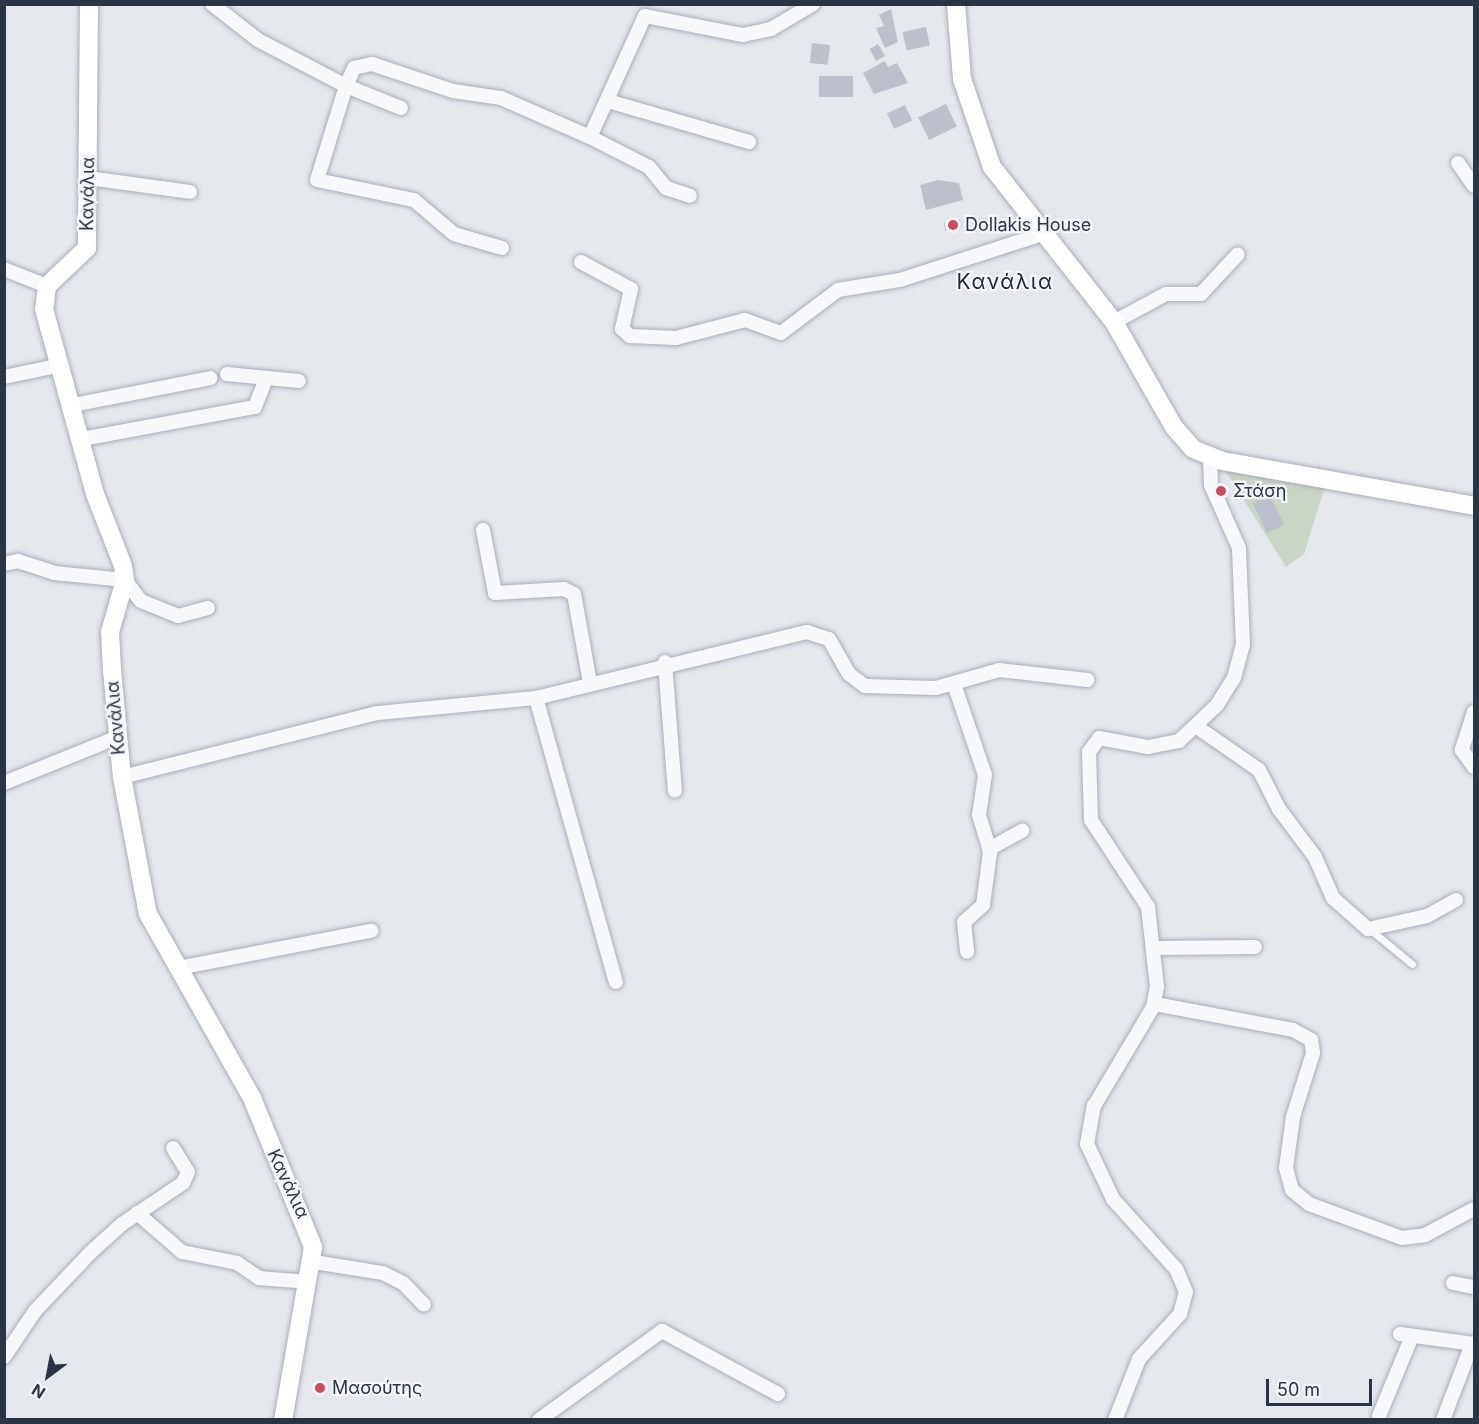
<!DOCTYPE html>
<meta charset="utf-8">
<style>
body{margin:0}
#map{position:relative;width:1479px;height:1424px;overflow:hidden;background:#e4e7ec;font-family:Inter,sans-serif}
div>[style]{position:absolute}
.green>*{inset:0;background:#c9d6c5}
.building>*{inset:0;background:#bbc0ca;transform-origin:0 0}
.roads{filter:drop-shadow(0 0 2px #a9aeb7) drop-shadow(0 0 2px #a9aeb7)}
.lane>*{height:7px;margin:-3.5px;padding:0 3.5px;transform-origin:3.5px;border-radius:3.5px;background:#f7f8fa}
.street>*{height:14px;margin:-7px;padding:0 7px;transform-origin:7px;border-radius:7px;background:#f7f8fa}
.secondary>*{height:18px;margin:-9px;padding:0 9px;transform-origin:9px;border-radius:9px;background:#fff}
.dots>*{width:16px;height:16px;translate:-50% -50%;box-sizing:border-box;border:3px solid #f4f6f9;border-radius:50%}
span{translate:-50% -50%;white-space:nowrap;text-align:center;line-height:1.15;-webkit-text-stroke:4.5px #f4f6f9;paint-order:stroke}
.street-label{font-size:18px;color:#2b3445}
.poi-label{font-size:18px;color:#2b3445}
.left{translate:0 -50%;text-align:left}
.quarter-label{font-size:21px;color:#1d2536;letter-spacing:1.5px}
.frame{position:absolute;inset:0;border:6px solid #2b3445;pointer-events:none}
.north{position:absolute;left:18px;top:1346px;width:60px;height:60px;-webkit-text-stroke:4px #f4f6f9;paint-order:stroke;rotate:212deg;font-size:16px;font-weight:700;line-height:24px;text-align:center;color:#2b3445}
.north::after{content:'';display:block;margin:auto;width:21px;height:27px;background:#2b3445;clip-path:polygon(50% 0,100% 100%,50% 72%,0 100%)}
.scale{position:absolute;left:1266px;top:1379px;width:106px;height:27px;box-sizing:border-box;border:3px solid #2b3445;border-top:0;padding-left:8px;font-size:18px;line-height:21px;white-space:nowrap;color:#2b3445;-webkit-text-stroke:4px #f4f6f9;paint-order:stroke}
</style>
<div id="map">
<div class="green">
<i style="clip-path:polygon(1223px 467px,1326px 483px,1304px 554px,1286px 567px)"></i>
</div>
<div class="building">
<i style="clip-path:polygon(891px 9px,898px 42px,885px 48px,876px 28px,884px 26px,879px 15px)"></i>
<i style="left:926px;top:27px;width:19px;height:24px;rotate:78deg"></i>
<i style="left:812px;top:43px;width:18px;height:20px;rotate:6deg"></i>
<i style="left:878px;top:44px;width:14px;height:10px;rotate:60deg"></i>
<i style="clip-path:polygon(885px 61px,888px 67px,897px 63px,908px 83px,874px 94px,863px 73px)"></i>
<i style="left:819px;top:76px;width:34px;height:21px"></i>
<i style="left:946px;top:104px;width:25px;height:31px;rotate:64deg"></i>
<i style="left:905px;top:105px;width:17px;height:20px;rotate:65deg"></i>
<i style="clip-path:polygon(938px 180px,959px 183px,963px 200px,926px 210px,920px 185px)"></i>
<i style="left:960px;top:219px;width:8px;height:17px;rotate:76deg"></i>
<i style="left:1270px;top:495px;width:33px;height:19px;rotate:65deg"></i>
</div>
<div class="roads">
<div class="lane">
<i style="left:1372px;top:931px;width:52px;rotate:39.5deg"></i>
</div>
<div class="street">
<i style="left:212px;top:4px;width:58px;rotate:38deg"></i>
<i style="left:258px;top:40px;width:99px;rotate:27.6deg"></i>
<i style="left:346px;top:86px;width:20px;rotate:-66deg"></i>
<i style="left:354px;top:68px;width:18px;rotate:-13deg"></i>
<i style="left:372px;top:64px;width:85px;rotate:18.4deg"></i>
<i style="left:453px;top:91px;width:49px;rotate:8.3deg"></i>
<i style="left:501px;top:98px;width:97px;rotate:23.7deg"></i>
<i style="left:590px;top:137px;width:133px;rotate:-65.6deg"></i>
<i style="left:645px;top:16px;width:100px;rotate:11deg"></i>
<i style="left:743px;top:35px;width:29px;rotate:-12deg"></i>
<i style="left:771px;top:29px;width:49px;rotate:-30.8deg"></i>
<i style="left:608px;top:101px;width:147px;rotate:16.2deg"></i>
<i style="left:401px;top:108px;width:59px;rotate:-158.2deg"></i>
<i style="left:346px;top:86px;width:98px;rotate:107.1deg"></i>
<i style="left:317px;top:180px;width:99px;rotate:11.7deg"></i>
<i style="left:414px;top:200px;width:52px;rotate:40.4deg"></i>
<i style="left:454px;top:234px;width:50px;rotate:16.3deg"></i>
<i style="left:590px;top:137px;width:66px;rotate:27deg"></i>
<i style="left:649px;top:167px;width:27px;rotate:51deg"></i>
<i style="left:666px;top:188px;width:25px;rotate:18deg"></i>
<i style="left:1458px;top:163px;width:28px;rotate:55deg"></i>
<i style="left:88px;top:178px;width:103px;rotate:7.8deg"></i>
<i style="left:581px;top:262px;width:57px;rotate:28.4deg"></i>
<i style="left:631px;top:289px;width:41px;rotate:102.7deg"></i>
<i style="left:622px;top:329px;width:11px;rotate:41deg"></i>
<i style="left:630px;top:336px;width:46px;rotate:2.5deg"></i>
<i style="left:676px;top:338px;width:71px;rotate:-14.6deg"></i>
<i style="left:745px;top:320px;width:38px;rotate:20deg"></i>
<i style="left:781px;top:333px;width:71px;rotate:-37deg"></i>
<i style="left:838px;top:290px;width:63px;rotate:-9.2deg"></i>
<i style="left:900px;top:280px;width:149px;rotate:-17.9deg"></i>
<i style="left:4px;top:269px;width:46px;rotate:21.6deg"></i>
<i style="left:1114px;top:322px;width:59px;rotate:-28.3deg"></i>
<i style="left:1166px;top:294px;width:35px"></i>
<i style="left:1201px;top:294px;width:54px;rotate:-47.2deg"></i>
<i style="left:227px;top:374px;width:72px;rotate:5.6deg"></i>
<i style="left:4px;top:377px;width:58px;rotate:-11.9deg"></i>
<i style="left:73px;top:405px;width:140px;rotate:-11.1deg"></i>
<i style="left:82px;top:439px;width:176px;rotate:-10.5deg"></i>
<i style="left:255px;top:407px;width:31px;rotate:-69deg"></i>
<i style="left:483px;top:530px;width:64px;rotate:79.2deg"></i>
<i style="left:495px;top:593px;width:69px;rotate:-3.3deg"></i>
<i style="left:564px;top:589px;width:11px;rotate:27deg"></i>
<i style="left:574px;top:594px;width:90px;rotate:79.8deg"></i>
<i style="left:4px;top:564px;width:14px;rotate:-12deg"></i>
<i style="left:18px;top:561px;width:38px;rotate:18deg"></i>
<i style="left:54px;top:573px;width:71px;rotate:5.6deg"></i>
<i style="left:125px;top:580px;width:26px;rotate:53deg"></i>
<i style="left:141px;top:601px;width:40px;rotate:22deg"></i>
<i style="left:178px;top:616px;width:31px;rotate:-15deg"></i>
<i style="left:665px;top:662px;width:129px;rotate:85.6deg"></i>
<i style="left:954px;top:684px;width:96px;rotate:71.2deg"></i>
<i style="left:985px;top:775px;width:40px;rotate:98.5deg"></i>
<i style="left:979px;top:815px;width:39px;rotate:73deg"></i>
<i style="left:990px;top:852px;width:53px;rotate:97.5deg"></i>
<i style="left:983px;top:905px;width:25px;rotate:138deg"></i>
<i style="left:964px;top:922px;width:30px;rotate:84deg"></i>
<i style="left:536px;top:698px;width:295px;rotate:74.3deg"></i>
<i style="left:1474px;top:712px;width:40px;rotate:108deg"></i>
<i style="left:1462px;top:750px;width:21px;rotate:55deg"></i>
<i style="left:1197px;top:727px;width:75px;rotate:34.7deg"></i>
<i style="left:1259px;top:770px;width:44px;rotate:62.9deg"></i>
<i style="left:1279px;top:809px;width:60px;rotate:53.1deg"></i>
<i style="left:1315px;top:857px;width:45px;rotate:66.3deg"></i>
<i style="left:1333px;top:898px;width:47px;rotate:41.5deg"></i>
<i style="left:1368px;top:929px;width:60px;rotate:-12.4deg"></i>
<i style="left:1427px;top:916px;width:33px;rotate:-29deg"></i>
<i style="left:122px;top:777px;width:263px;rotate:-14.1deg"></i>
<i style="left:377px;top:713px;width:160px;rotate:-5.4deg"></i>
<i style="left:536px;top:698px;width:279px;rotate:-13.7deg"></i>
<i style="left:807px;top:632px;width:23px;rotate:18deg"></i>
<i style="left:829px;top:639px;width:40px;rotate:60.3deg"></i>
<i style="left:849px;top:674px;width:20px;rotate:37deg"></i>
<i style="left:865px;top:686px;width:71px;rotate:1.6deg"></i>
<i style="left:936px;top:688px;width:66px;rotate:-15.9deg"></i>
<i style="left:999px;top:670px;width:89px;rotate:6.5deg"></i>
<i style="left:4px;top:783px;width:123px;rotate:-22deg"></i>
<i style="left:989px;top:849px;width:38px;rotate:-29deg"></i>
<i style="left:1154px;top:948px;width:101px;rotate:-0.6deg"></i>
<i style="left:178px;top:968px;width:197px;rotate:-10.9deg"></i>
<i style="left:1155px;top:1004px;width:140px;rotate:10.7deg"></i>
<i style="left:1293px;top:1030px;width:21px;rotate:29deg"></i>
<i style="left:1311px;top:1040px;width:13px;rotate:81deg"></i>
<i style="left:1313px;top:1053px;width:67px;rotate:107.4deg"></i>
<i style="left:1293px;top:1117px;width:51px;rotate:97.8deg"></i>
<i style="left:1286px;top:1168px;width:23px;rotate:75deg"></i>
<i style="left:1292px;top:1190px;width:22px;rotate:39deg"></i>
<i style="left:1309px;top:1204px;width:99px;rotate:20.1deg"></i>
<i style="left:1402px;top:1238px;width:23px;rotate:-7deg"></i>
<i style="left:1425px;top:1235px;width:55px;rotate:-28deg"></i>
<i style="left:137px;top:1213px;width:60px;rotate:40.9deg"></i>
<i style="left:182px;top:1252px;width:56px;rotate:11.3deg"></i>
<i style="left:237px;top:1263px;width:27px;rotate:34deg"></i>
<i style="left:259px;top:1278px;width:50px;rotate:4.6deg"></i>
<i style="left:314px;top:1262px;width:70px;rotate:9.1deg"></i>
<i style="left:383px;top:1273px;width:22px;rotate:27deg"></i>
<i style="left:403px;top:1283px;width:30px;rotate:46deg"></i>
<i style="left:1453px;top:1283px;width:21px;rotate:11deg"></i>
<i style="left:1400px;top:1334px;width:75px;rotate:7.7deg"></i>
<i style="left:4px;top:1357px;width:55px;rotate:-56deg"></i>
<i style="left:35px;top:1311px;width:80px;rotate:-46.5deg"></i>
<i style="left:90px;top:1253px;width:43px;rotate:-42.2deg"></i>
<i style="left:122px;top:1224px;width:73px;rotate:-33.9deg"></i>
<i style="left:183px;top:1183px;width:12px;rotate:-66deg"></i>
<i style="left:188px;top:1172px;width:28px;rotate:-122deg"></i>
<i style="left:1379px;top:1416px;width:87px;rotate:-67.6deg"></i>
<i style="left:539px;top:1420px;width:152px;rotate:-35.9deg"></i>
<i style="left:662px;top:1331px;width:132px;rotate:28.5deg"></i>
<i style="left:1115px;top:1420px;width:66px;rotate:-68.5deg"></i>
<i style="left:1139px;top:1359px;width:61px;rotate:-47.7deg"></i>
<i style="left:1180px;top:1314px;width:23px;rotate:-75deg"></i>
<i style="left:1186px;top:1292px;width:25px;rotate:-113deg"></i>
<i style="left:1176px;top:1269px;width:94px;rotate:-132deg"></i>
<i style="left:1113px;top:1199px;width:61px;rotate:-115.3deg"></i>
<i style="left:1087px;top:1144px;width:39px;rotate:-80deg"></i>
<i style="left:1094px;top:1106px;width:115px;rotate:-59.2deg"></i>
<i style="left:1153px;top:1007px;width:20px;rotate:-79deg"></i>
<i style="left:1157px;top:987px;width:81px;rotate:-96.4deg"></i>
<i style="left:1148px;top:907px;width:104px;rotate:-123.2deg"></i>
<i style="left:1091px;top:820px;width:68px;rotate:-91.7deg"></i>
<i style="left:1089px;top:752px;width:17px;rotate:-54deg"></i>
<i style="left:1099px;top:738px;width:50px;rotate:10.4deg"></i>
<i style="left:1148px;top:747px;width:32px;rotate:-11deg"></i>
<i style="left:1179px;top:741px;width:52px;rotate:-43.5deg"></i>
<i style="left:1217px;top:705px;width:32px;rotate:-58deg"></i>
<i style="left:1234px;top:678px;width:34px;rotate:-75deg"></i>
<i style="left:1243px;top:645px;width:97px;rotate:-92.4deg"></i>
<i style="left:1239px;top:548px;width:69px;rotate:-114deg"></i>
<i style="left:1211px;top:485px;width:28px;rotate:-92deg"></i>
<i style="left:1443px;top:1420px;width:81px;rotate:-69.1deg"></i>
</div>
<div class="secondary">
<i style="left:89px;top:4px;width:244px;rotate:90.5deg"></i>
<i style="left:87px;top:248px;width:55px;rotate:136.5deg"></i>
<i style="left:47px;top:286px;width:23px;rotate:97deg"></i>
<i style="left:44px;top:309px;width:192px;rotate:74.6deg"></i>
<i style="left:95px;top:494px;width:77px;rotate:68.7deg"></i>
<i style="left:123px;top:566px;width:14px;rotate:82deg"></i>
<i style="left:125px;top:580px;width:54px;rotate:106.1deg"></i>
<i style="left:110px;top:632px;width:38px;rotate:87deg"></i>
<i style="left:112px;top:670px;width:107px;rotate:84.7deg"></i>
<i style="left:122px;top:777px;width:139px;rotate:79.3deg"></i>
<i style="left:148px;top:914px;width:211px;rotate:60.5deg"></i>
<i style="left:252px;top:1098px;width:161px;rotate:67.7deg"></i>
<i style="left:313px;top:1247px;width:176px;rotate:99.8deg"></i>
<i style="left:956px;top:4px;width:75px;rotate:85.4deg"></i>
<i style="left:962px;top:79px;width:93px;rotate:71.2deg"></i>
<i style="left:992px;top:167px;width:197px;rotate:51.8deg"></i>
<i style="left:1114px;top:322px;width:121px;rotate:60.3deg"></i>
<i style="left:1174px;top:427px;width:29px;rotate:49deg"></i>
<i style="left:1193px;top:449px;width:31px;rotate:22deg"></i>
<i style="left:1222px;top:461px;width:256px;rotate:10.1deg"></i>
</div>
</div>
<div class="dots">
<i style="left:953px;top:225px;background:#d1495b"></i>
<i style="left:1221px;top:491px;background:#d1495b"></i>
<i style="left:320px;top:1388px;background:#d1495b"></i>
</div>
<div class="street-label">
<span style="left:88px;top:194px;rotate:-89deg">Κανάλια</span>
<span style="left:116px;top:718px;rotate:-95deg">Κανάλια</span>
<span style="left:288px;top:1184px;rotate:65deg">Κανάλια</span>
</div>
<div class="poi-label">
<span class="left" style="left:965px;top:225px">Dollakis House</span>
<span class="left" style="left:1233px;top:491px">Στάση</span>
<span class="left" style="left:332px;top:1388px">Μασούτης</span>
</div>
<div class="quarter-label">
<span style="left:1005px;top:282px">Κανάλια</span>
</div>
<div class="frame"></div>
<div class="north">N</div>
<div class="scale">50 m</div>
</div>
